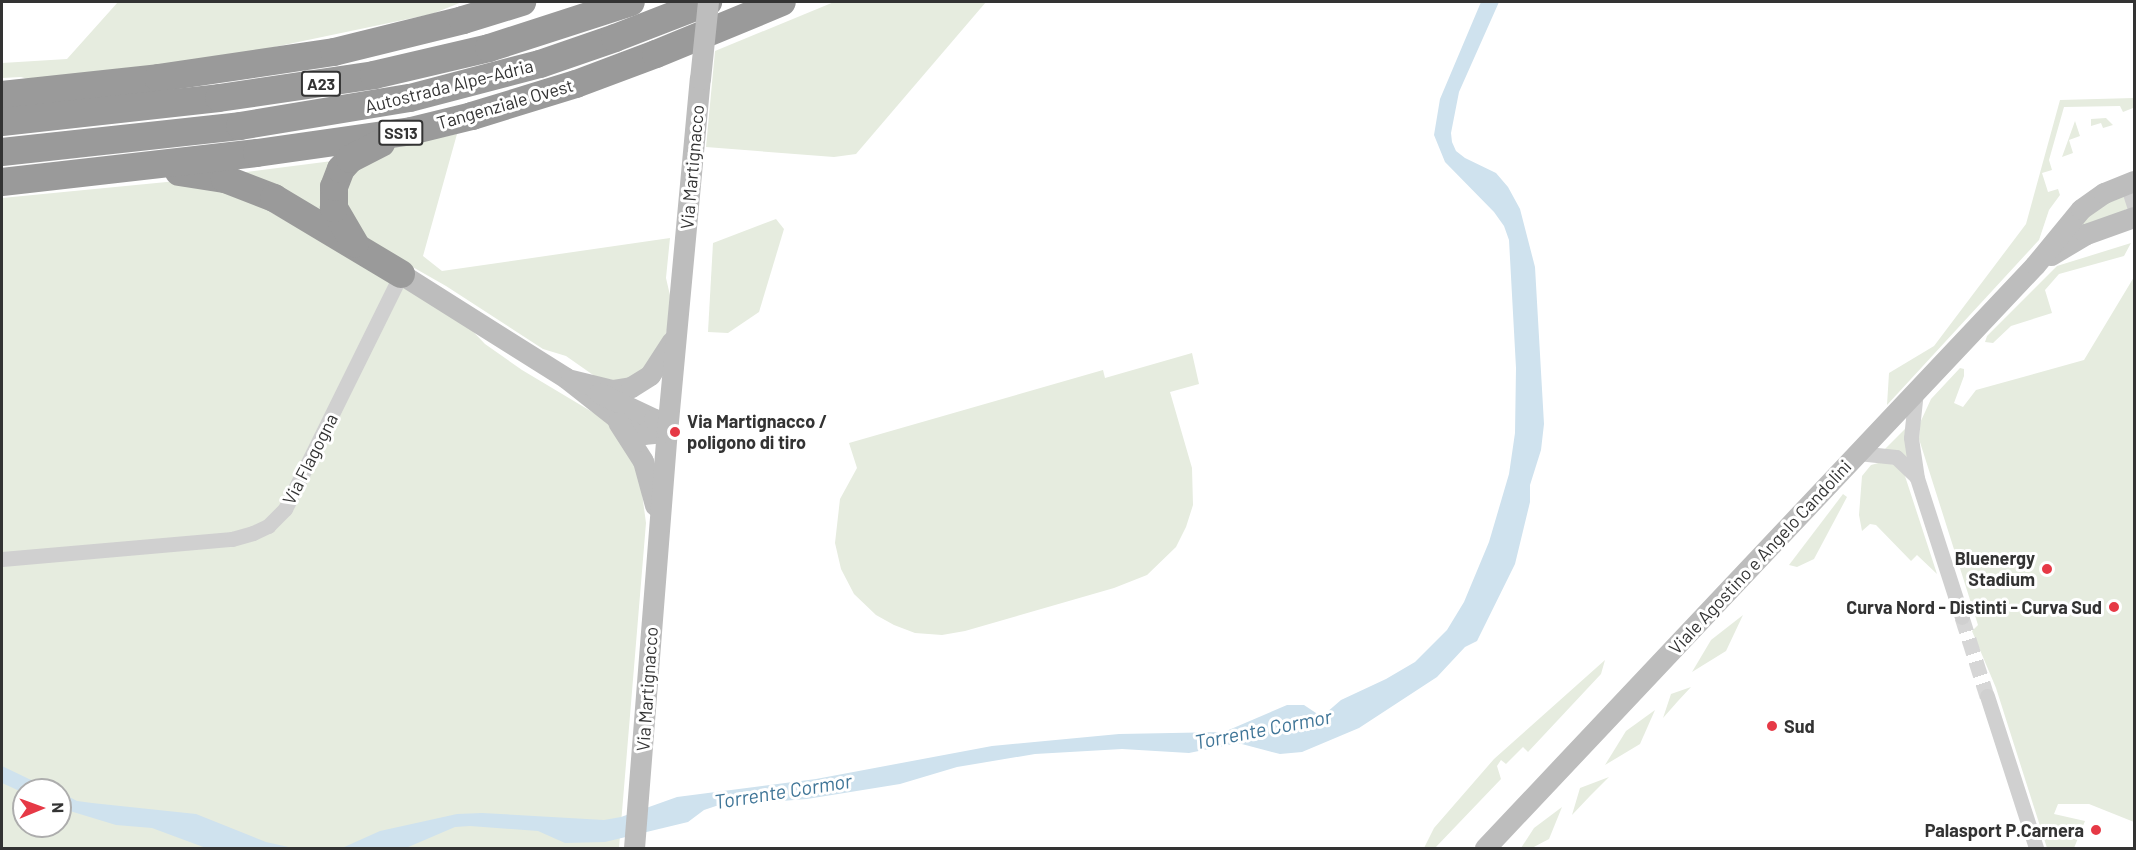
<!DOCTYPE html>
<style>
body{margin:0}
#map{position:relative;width:2136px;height:850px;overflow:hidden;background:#fff;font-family:Barlow,sans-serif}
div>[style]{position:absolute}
.green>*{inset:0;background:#e6ecdf}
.water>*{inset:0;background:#cfe2ee}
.street-tunnel>*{height:15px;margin-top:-7.5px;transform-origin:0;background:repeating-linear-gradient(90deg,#d6d6d6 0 15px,transparent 0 23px)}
.street>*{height:15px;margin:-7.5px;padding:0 7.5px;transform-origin:7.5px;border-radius:7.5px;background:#d0d0d0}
.secondary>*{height:21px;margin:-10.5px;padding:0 10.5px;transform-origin:10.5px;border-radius:10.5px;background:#bdbdbd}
.highway>*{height:28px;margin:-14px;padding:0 14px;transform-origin:14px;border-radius:14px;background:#9a9a9a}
.secondary-bridge>*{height:21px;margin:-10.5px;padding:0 10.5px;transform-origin:10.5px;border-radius:10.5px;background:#bdbdbd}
.dots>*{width:16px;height:16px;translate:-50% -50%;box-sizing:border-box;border:3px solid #fff;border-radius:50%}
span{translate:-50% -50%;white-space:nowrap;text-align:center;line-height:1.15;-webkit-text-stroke:6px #fff;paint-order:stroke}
.shield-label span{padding:2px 4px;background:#fff;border:2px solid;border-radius:4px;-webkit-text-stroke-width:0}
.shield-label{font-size:16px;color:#333;font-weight:700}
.street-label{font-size:18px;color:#333}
.poi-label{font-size:18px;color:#333;font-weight:700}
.left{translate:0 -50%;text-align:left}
.right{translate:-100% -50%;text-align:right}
.water-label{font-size:20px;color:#3f7597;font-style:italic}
.frame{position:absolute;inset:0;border:3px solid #333;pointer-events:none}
.north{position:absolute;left:12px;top:778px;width:60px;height:60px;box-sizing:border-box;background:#fff;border:2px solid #adadad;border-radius:50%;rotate:89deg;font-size:16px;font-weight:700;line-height:24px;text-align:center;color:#333}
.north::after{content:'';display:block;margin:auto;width:21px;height:27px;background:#e63946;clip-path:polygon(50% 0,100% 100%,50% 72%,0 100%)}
</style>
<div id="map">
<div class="green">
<i style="clip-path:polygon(118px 2px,462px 2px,432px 14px,208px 61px,41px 83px,21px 77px,2px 78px,2px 63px,67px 59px)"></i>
<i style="clip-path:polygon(834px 2px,986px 2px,856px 154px,834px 157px,706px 147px,715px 51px)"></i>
<i style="clip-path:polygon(2134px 98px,2134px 113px,2133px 108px,2123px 112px,2120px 106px,2064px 107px,2049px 160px,2052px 170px,2042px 173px,2048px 192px,2058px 189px,2060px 195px,2049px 210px,2039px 240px,1887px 405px,1889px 373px,1934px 346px,2026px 224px,2060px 100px)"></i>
<i style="clip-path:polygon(2106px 118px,2113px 125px,2103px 128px,2101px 123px,2091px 126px,2091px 119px)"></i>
<i style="clip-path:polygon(2075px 121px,2080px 136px,2069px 140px,2073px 153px,2062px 157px)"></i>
<i style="clip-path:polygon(457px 134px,423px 256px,442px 271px,670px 238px,666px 278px,672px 304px,669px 321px,665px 338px,649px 366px,623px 382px,596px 377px,566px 356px,543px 349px,446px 286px,374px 245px,353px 224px,345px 195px,351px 172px,382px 150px)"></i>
<i style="clip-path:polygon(340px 160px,329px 219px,239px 173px)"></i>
<i style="clip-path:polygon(evenodd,177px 181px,226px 187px,463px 321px,485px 344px,522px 370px,614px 425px,627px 445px,640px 478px,646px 523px,619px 848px,2px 848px,2px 198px,177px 181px,24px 790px,60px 790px,60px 826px,24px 826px,24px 790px)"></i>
<i style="clip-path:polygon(2123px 192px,2129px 208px,2060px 240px,2082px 218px)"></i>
<i style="clip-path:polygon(776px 219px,784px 229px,759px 312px,728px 333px,708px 332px,713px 243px)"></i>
<i style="clip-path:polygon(2131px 243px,2124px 256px,2059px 274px,2045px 290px,2052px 313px,2011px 326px,1993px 343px,1985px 342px,1987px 336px,2057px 266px)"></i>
<i style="clip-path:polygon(2134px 277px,2134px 822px,2089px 804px,2058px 804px,2054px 814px,2085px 821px,2074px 848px,2047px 848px,1996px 688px,1972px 631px,1978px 625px,1919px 439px,1920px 423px,1931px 399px,1960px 368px,1964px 369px,1964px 376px,1954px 403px,1963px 407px,1976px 390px,2084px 360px)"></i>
<i style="clip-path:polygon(1192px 353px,1199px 384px,1170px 392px,1192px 468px,1193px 505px,1186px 527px,1176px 547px,1147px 575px,1114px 588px,965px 631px,942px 635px,915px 633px,894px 625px,876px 615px,854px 594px,841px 569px,835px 543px,840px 499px,857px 468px,849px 443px,1103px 370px,1105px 378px)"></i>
<i style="clip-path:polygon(1906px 428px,1913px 467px,1884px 450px)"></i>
<i style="clip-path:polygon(1882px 462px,1895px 465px,1904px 473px,1937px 574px,1917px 555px,1911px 561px,1876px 525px,1870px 524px,1862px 531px,1859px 515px,1862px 476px,1871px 465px)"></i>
<i style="clip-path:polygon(1843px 494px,1847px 497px,1814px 559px,1797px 567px,1789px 565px)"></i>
<i style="clip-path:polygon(1743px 615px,1726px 651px,1692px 672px,1711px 640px)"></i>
<i style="clip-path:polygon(1605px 660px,1601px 674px,1528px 752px,1523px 747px,1506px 764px,1501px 760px,1497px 766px,1501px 779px,1435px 848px,1424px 848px,1434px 828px,1494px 759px)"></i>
<i style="clip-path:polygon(1691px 687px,1678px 701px,1663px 718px,1671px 694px)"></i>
<i style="clip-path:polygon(1655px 710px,1640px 744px,1605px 765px,1626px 731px)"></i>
<i style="clip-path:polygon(1609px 777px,1590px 796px,1572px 815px,1580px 788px)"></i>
<i style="clip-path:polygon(1562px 807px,1549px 839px,1532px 848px,1521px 848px,1534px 828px)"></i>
</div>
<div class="water">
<i style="clip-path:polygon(1481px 2px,1499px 2px,1459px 92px,1451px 133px,1452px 142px,1456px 151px,1465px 158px,1496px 173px,1508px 187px,1520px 209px,1535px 267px,1544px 424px,1541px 450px,1530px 485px,1530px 502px,1515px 564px,1477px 641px,1465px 647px,1437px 677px,1359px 728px,1302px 752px,1280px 754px,1238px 743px,1189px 753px,1122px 749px,1035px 754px,957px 767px,900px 784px,807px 799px,716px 806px,704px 810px,688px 822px,605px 842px,565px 843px,538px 831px,470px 826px,455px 827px,406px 848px,342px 848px,380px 831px,457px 814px,482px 813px,604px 820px,621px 817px,677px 797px,816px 779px,992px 746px,1119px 734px,1224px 732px,1287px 705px,1304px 705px,1316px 713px,1326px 713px,1341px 700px,1386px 679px,1415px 662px,1447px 630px,1464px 602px,1489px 542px,1509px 474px,1515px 433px,1516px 368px,1509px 240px,1504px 226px,1494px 212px,1445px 162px,1434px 135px,1440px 99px)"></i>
<i style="clip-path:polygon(2px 766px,29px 779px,56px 790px,24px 790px,24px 793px,2px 783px)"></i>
<i style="clip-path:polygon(60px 792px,77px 801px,92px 803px,196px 814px,266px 842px,293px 848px,206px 848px,152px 828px,116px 825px,60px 808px)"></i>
</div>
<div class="street-tunnel">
<i style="left:1962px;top:617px;width:83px;rotate:72.4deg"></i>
</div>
<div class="street">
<i style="left:2127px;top:184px;width:23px;rotate:72deg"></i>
<i style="left:1916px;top:391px;width:47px;rotate:96.1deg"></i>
<i style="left:1911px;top:438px;width:40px;rotate:81.5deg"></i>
<i style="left:1917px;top:478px;width:146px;rotate:72.1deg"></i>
<i style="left:1858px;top:453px;width:38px;rotate:6deg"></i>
<i style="left:1896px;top:457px;width:28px;rotate:44deg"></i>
<i style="left:2px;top:559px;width:231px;rotate:-5deg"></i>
<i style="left:232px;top:539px;width:22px;rotate:-16deg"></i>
<i style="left:253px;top:533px;width:17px;rotate:-25deg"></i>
<i style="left:268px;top:526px;width:24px;rotate:-45deg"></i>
<i style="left:285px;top:509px;width:262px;rotate:-63.7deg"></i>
<i style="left:1987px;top:696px;width:160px;rotate:72.1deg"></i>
</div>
<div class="secondary">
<i style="left:2051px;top:255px;width:41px;rotate:-31deg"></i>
<i style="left:2086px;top:234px;width:51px;rotate:-19.5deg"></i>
<i style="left:401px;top:274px;width:195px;rotate:32.2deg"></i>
<i style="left:566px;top:378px;width:84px;rotate:38.2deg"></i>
<i style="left:632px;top:430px;width:12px;rotate:20deg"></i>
<i style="left:643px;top:434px;width:24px;rotate:-5deg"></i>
<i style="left:571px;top:380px;width:42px;rotate:13.7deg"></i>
<i style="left:612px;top:390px;width:19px;rotate:-9deg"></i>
<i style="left:631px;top:387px;width:22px;rotate:-32deg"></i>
<i style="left:650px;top:375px;width:40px;rotate:-57.1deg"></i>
<i style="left:599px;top:393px;width:61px;rotate:25.3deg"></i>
<i style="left:654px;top:419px;width:18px;rotate:45deg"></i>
<i style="left:618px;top:422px;width:46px;rotate:57.3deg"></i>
<i style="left:643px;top:461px;width:46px;rotate:74.7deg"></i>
<i style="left:634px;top:848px;width:417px;rotate:-85.5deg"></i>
<i style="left:667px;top:432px;width:355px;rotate:-84.7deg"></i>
<i style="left:1485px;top:848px;width:801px;rotate:-46.67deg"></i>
<i style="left:2035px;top:265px;width:72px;rotate:-50.6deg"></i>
<i style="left:2081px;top:209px;width:28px;rotate:-35deg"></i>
<i style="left:2104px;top:193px;width:32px;rotate:-22deg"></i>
</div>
<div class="highway">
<i style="left:2px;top:95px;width:157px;rotate:-6.2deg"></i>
<i style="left:158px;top:78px;width:178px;rotate:-8.4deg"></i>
<i style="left:334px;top:52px;width:133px;rotate:-13.9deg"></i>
<i style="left:463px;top:20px;width:62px;rotate:-17deg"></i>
<i style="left:2px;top:122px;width:218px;rotate:-6.3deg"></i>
<i style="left:219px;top:98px;width:157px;rotate:-8.4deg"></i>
<i style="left:374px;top:75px;width:118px;rotate:-13.2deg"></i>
<i style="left:489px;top:48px;width:149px;rotate:-17.9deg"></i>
<i style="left:2px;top:152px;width:239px;rotate:-6.2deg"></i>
<i style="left:240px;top:126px;width:172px;rotate:-9.4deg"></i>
<i style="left:410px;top:98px;width:134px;rotate:-14.7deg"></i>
<i style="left:540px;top:64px;width:79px;rotate:-19.1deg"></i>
<i style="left:615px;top:38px;width:100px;rotate:-21.2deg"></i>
<i style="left:179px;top:172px;width:47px;rotate:8.7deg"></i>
<i style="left:225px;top:179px;width:53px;rotate:21.2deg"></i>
<i style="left:274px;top:198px;width:148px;rotate:30.9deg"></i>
<i style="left:2px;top:182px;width:257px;rotate:-6.5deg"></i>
<i style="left:257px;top:153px;width:156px;rotate:-8.1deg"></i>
<i style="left:411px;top:131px;width:63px;rotate:-13.8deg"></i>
<i style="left:472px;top:116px;width:109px;rotate:-17.1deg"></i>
<i style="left:576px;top:84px;width:85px;rotate:-20.6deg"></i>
<i style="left:656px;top:54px;width:136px;rotate:-22.4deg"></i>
<i style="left:355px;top:244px;width:42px;rotate:-120.3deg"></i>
<i style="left:334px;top:208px;width:21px;rotate:-90deg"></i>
<i style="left:334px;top:187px;width:19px;rotate:-69deg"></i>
<i style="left:341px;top:169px;width:13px;rotate:-48deg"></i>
<i style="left:350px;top:159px;width:35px;rotate:-27deg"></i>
</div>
<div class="secondary-bridge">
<i style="left:700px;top:79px;width:77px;rotate:-84.1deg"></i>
</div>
<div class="dots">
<i style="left:675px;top:432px;background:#e63946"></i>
<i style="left:2047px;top:569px;background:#e63946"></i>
<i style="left:2114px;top:607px;background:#e63946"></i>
<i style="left:1772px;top:726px;background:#e63946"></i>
<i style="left:2096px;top:830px;background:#e63946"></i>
</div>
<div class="shield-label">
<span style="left:321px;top:84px">A23</span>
<span style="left:401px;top:133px">SS13</span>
</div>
<div class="street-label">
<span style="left:449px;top:86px;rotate:-14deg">Autostrada Alpe-Adria</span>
<span style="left:505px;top:104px;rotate:-16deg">Tangenziale Ovest</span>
<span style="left:692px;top:167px;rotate:-85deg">Via Martignacco</span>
<span style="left:310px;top:459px;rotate:-63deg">Via Flagogna</span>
<span style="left:1760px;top:557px;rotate:-47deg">Viale Agostino e Angelo Candolini</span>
<span style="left:647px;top:689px;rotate:-86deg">Via Martignacco</span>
</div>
<div class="poi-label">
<span class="left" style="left:687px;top:432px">Via Martignacco /<br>poligono di tiro</span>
<span class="right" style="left:2035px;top:569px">Bluenergy<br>Stadium</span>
<span class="right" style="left:2102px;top:607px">Curva Nord - Distinti - Curva Sud</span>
<span class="left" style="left:1784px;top:726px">Sud</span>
<span class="right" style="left:2084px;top:830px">Palasport P.Carnera</span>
</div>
<div class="water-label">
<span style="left:1263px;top:729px;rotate:-11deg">Torrente Cormor</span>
<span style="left:783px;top:791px;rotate:-9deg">Torrente Cormor</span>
</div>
<div class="frame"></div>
<div class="north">N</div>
</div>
